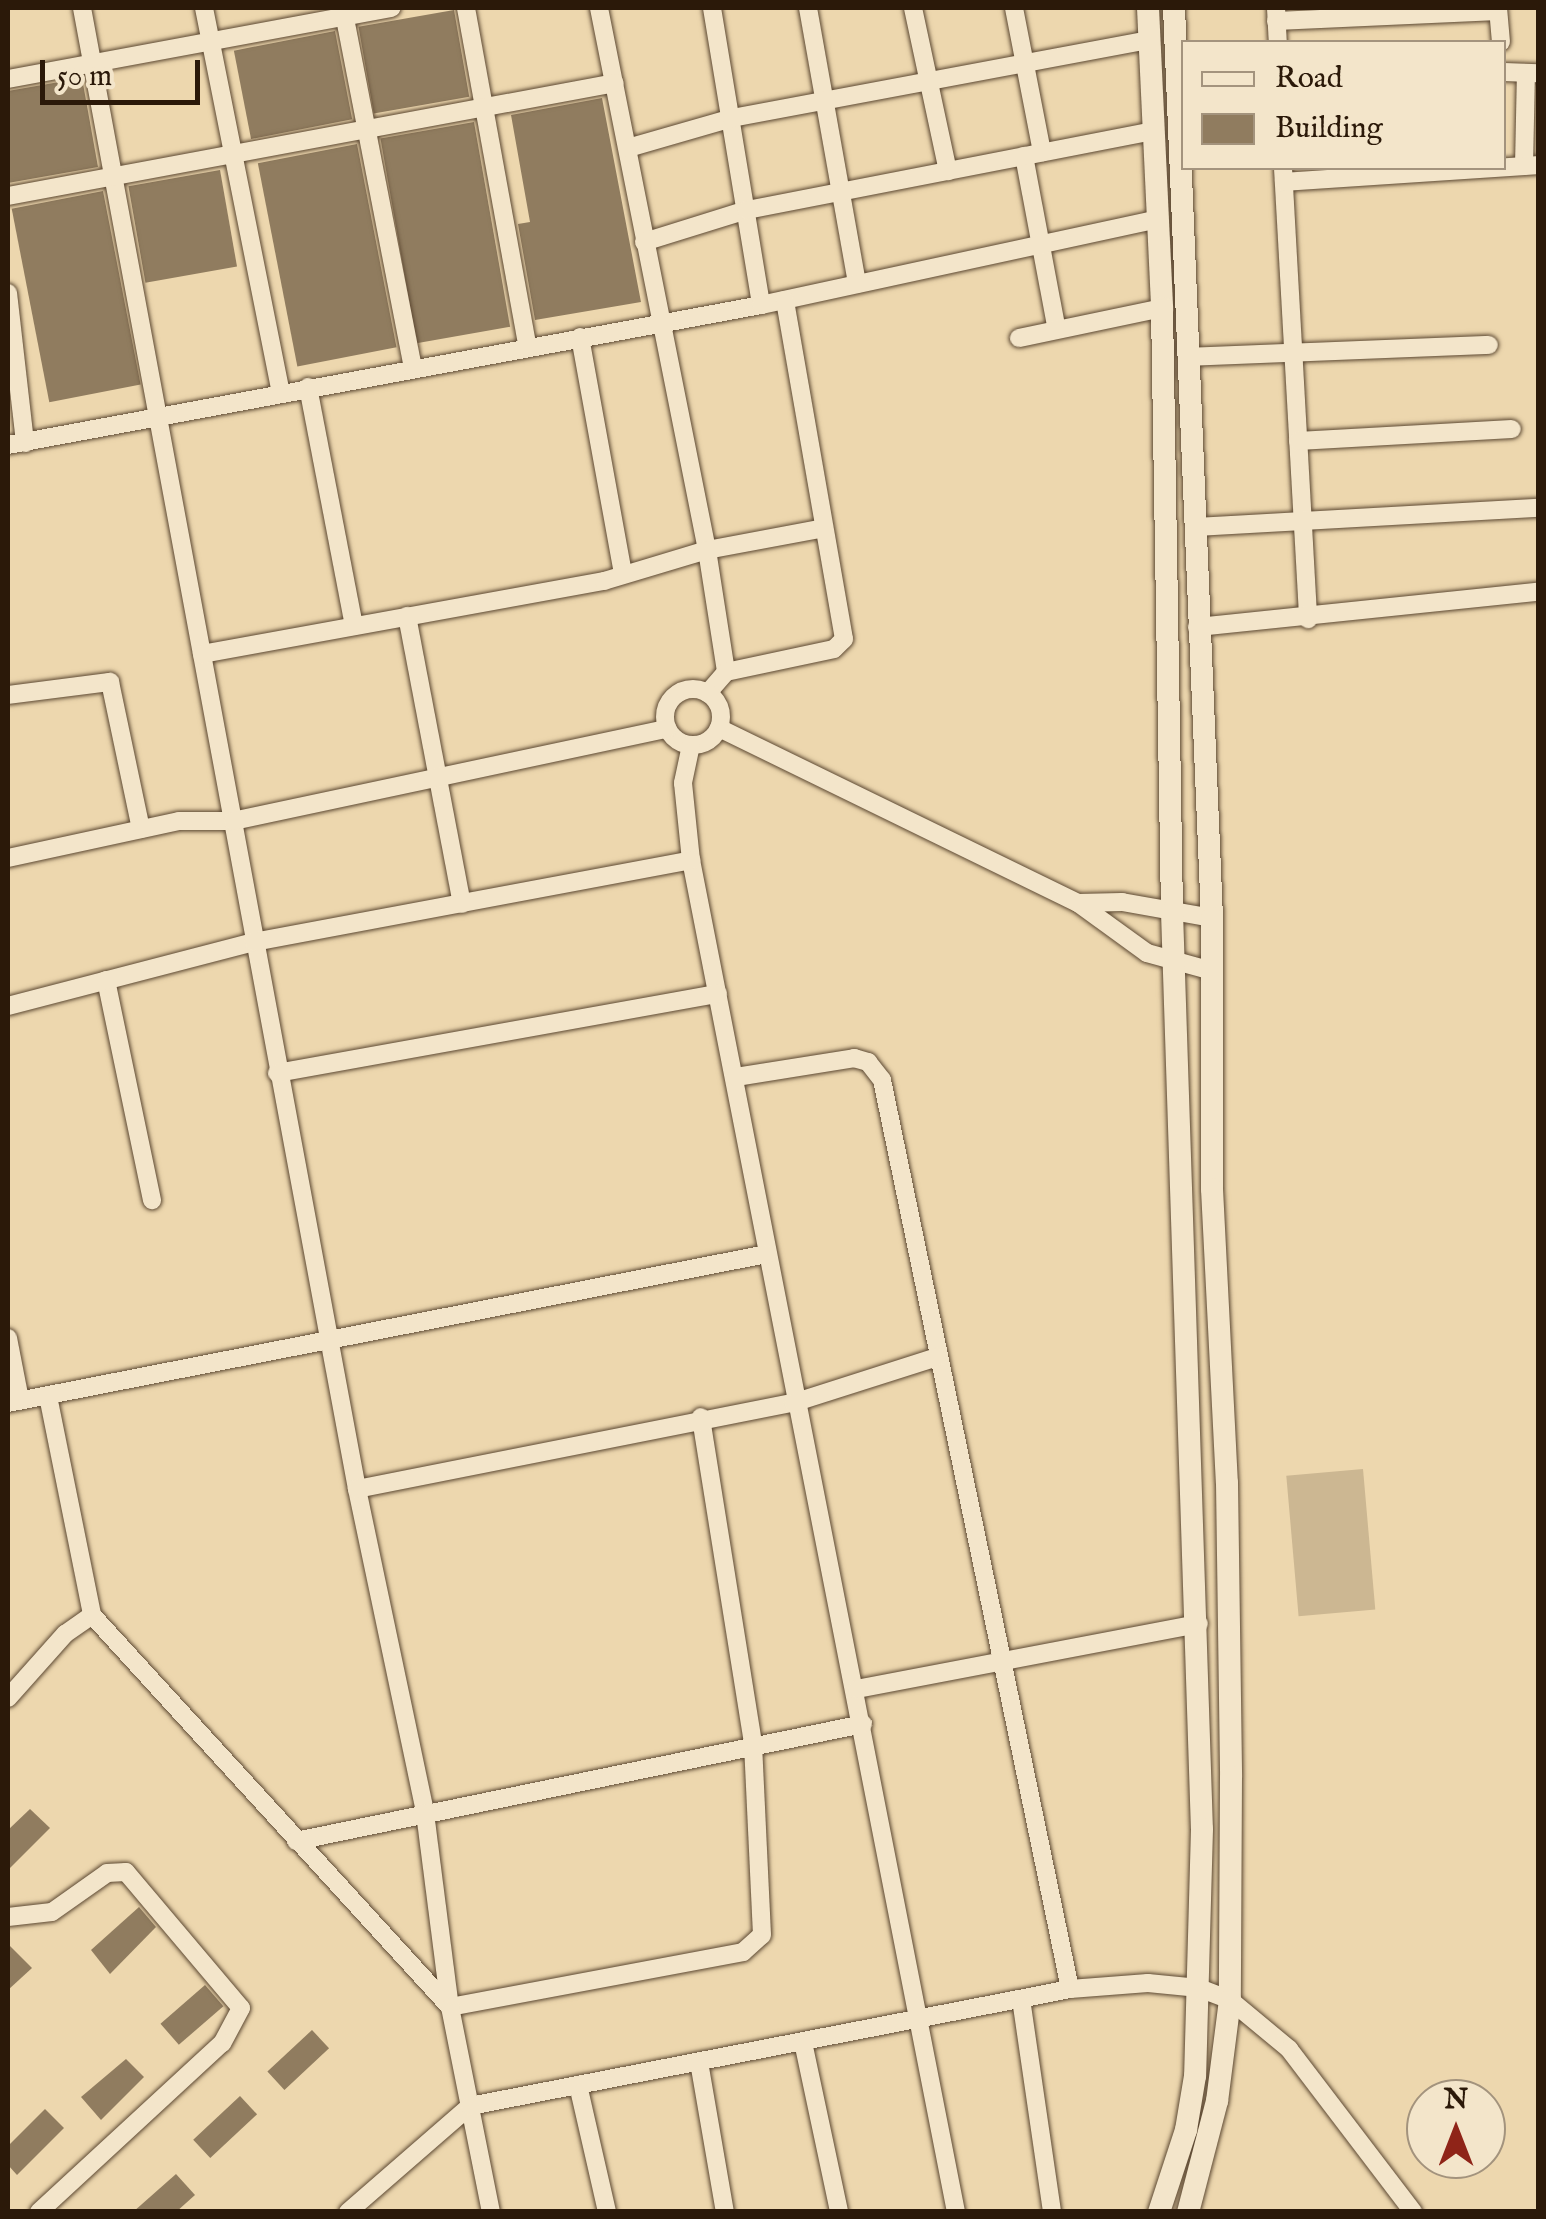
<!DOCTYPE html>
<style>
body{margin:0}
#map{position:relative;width:1546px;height:2219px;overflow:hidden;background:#edd7ae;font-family:"IM FELL English",serif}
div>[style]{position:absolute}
.green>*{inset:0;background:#ccb792;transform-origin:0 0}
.building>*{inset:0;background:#907c5f;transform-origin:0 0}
.roads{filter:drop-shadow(0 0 2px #5c4832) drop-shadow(0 0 2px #5c4832)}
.street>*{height:18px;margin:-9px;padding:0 9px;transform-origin:9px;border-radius:9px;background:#f3e5ca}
.street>.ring{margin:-9px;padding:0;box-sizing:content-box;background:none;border:18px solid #f3e5ca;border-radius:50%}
.secondary>*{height:22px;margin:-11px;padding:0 11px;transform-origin:11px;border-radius:11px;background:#f3e5ca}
span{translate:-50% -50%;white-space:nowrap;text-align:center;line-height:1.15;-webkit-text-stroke:10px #f3e5ca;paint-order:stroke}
.frame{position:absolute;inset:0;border:10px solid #2b1909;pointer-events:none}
.legend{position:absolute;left:1181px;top:40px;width:325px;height:130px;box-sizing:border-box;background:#f3e5ca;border:2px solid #a3937d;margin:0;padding:12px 18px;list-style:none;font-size:30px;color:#2b1909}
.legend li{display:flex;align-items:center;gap:20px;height:50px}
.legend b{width:50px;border:2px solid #a3937d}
.north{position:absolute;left:1406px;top:2079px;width:100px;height:100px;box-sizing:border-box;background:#f3e5ca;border:2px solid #a3937d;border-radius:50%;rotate:0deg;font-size:28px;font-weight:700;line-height:40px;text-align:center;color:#2b1909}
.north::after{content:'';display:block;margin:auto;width:35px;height:45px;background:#8f2418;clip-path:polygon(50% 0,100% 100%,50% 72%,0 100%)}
.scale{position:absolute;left:40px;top:60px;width:160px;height:45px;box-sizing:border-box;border:5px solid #2b1909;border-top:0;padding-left:12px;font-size:30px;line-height:35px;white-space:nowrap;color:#2b1909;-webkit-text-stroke:8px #f3e5ca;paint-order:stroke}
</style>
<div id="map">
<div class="green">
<i style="left:1363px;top:1469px;width:141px;height:77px;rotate:85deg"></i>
</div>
<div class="building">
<i style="left:454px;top:10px;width:88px;height:97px;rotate:80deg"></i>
<i style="left:335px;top:31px;width:90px;height:103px;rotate:79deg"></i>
<i style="clip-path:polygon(82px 78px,98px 167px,8px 183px,8px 91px)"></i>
<i style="clip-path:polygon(602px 98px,641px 302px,535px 320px,518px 224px,530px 222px,511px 115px)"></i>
<i style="left:474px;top:122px;width:208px;height:95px;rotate:80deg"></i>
<i style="left:357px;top:144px;width:207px;height:101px;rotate:79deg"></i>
<i style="left:220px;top:170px;width:98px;height:93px;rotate:80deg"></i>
<i style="left:103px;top:191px;width:197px;height:93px;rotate:79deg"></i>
<i style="clip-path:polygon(30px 1809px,50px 1828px,8px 1870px,8px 1830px)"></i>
<i style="clip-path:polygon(139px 1907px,156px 1927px,110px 1974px,91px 1950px)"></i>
<i style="clip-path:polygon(8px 1944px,32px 1968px,8px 1990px)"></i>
<i style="left:205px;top:1985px;width:28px;height:59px;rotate:49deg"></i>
<i style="left:312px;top:2030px;width:25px;height:61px;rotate:47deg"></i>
<i style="clip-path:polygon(126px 2059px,144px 2077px,101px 2120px,81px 2097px)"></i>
<i style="left:240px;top:2096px;width:25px;height:64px;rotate:47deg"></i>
<i style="clip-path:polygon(45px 2109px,64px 2128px,17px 2175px,8px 2165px,8px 2146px)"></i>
<i style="clip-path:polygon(176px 2174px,195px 2195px,176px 2212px,133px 2212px)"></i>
</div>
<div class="roads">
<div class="street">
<i style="left:82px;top:8px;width:1506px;rotate:79.48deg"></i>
<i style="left:357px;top:1489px;width:331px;rotate:78.1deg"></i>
<i style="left:425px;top:1813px;width:196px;rotate:82.7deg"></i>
<i style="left:450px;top:2007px;width:298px;rotate:-10.6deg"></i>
<i style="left:743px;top:1952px;width:25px;rotate:-42deg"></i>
<i style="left:762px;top:1935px;width:192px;rotate:-92.7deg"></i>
<i style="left:753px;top:1743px;width:330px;rotate:-99.1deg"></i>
<i style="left:204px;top:8px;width:392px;rotate:78.7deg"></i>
<i style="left:343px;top:8px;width:366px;rotate:79deg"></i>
<i style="left:466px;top:8px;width:342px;rotate:79.7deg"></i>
<i style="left:599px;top:8px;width:553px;rotate:78.73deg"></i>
<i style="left:707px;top:550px;width:123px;rotate:81.1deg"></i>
<i style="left:726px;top:672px;width:28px;rotate:131deg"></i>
<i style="left:712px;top:8px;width:301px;rotate:80.6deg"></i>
<i style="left:808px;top:8px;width:280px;rotate:79.9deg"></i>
<i style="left:913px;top:8px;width:167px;rotate:77.9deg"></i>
<i style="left:1014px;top:8px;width:147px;rotate:79deg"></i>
<i style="left:1276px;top:8px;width:34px;rotate:87deg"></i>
<i style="left:1498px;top:8px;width:34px;rotate:85deg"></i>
<i style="left:1276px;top:21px;width:222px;rotate:-2.6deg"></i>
<i style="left:1504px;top:72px;width:34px;rotate:2deg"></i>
<i style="left:8px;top:79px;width:390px;rotate:-10.5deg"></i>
<i style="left:628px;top:148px;width:108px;rotate:-16.1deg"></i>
<i style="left:732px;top:118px;width:424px;rotate:-10.6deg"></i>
<i style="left:1024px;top:156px;width:173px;rotate:79.3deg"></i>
<i style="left:1524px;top:166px;width:93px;rotate:-88.8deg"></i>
<i style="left:1283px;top:168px;width:452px;rotate:86.8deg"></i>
<i style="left:1284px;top:182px;width:255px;rotate:-3.8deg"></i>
<i style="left:8px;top:196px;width:617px;rotate:-10.55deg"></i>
<i style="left:644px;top:242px;width:108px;rotate:-17.3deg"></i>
<i style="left:747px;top:210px;width:414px;rotate:-11deg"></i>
<i style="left:8px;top:293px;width:151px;rotate:83.5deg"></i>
<i style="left:580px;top:337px;width:241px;rotate:79.7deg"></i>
<i style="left:1019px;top:338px;width:146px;rotate:-11.8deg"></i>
<i style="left:1188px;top:357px;width:301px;rotate:-2.3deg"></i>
<i style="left:308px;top:387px;width:243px;rotate:79.1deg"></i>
<i style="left:1298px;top:441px;width:214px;rotate:-3.2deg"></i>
<i style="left:8px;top:445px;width:766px;rotate:-10.53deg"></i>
<i style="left:761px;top:305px;width:406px;rotate:-12.2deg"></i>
<i style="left:1196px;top:527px;width:343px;rotate:-3.2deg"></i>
<i style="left:407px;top:616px;width:293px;rotate:79.2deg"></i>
<i style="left:1197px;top:627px;width:343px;rotate:-5.9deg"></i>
<i style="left:202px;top:654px;width:409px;rotate:-10.3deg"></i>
<i style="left:604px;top:581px;width:108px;rotate:-16.8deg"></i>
<i style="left:707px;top:550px;width:119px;rotate:-10.6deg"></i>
<i style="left:726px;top:672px;width:110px;rotate:-12deg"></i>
<i style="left:834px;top:649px;width:14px;rotate:-45deg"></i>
<i style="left:844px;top:639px;width:344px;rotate:-99.9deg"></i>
<i class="ring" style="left:665px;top:689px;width:38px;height:38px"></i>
<i style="left:8px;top:695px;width:103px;rotate:-7.3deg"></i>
<i style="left:110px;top:682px;width:150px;rotate:78.1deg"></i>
<i style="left:719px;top:728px;width:399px;rotate:26deg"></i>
<i style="left:1078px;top:903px;width:85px;rotate:35.9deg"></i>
<i style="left:1147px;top:953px;width:67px;rotate:15.5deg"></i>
<i style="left:691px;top:745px;width:39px;rotate:102deg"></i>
<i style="left:683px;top:783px;width:77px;rotate:84.1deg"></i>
<i style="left:691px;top:860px;width:1378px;rotate:78.91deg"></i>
<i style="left:8px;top:858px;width:175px;rotate:-12.2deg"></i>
<i style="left:179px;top:821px;width:54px"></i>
<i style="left:233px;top:821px;width:444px;rotate:-12deg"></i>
<i style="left:1078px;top:903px;width:44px;rotate:-1.3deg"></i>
<i style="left:1122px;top:902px;width:91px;rotate:10.1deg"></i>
<i style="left:106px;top:980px;width:225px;rotate:78.2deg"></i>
<i style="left:8px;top:1006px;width:254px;rotate:-14.6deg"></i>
<i style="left:254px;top:942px;width:445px;rotate:-10.6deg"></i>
<i style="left:277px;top:1073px;width:448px;rotate:-10.2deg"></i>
<i style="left:736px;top:1077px;width:120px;rotate:-9.1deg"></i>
<i style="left:854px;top:1058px;width:15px;rotate:16deg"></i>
<i style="left:868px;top:1062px;width:23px;rotate:52deg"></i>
<i style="left:882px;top:1080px;width:928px;rotate:78.31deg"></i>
<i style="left:8px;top:1338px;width:63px;rotate:79deg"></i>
<i style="left:48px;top:1396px;width:223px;rotate:78.6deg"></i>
<i style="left:92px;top:1615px;width:531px;rotate:47.6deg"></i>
<i style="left:450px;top:2007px;width:209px;rotate:78.7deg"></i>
<i style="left:8px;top:1403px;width:773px;rotate:-11.11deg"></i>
<i style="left:357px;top:1489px;width:444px;rotate:-11.2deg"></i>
<i style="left:793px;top:1403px;width:151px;rotate:-17.7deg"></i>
<i style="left:857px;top:1689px;width:348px;rotate:-10.8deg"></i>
<i style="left:8px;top:1698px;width:86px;rotate:-48.3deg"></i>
<i style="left:65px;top:1634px;width:33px;rotate:-35deg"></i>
<i style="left:296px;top:1841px;width:579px;rotate:-11.66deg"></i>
<i style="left:8px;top:1917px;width:44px;rotate:-6.5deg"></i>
<i style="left:52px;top:1912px;width:67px;rotate:-35.3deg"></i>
<i style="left:107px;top:1873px;width:19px;rotate:-3deg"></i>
<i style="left:126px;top:1872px;width:178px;rotate:49.8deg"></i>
<i style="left:241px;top:2008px;width:40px;rotate:118deg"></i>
<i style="left:222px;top:2043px;width:249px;rotate:137.3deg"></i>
<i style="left:1021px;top:1999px;width:215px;rotate:81.7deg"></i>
<i style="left:803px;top:2042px;width:174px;rotate:78deg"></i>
<i style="left:699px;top:2062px;width:152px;rotate:80.2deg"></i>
<i style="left:578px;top:2085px;width:130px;rotate:77.1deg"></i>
<i style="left:348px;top:2212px;width:162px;rotate:-41deg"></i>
<i style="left:470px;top:2106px;width:611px;rotate:-11.03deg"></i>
<i style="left:1070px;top:1989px;width:78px;rotate:-4.4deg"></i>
<i style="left:1148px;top:1983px;width:51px;rotate:5.6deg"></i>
<i style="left:1199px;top:1988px;width:33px;rotate:21deg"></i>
<i style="left:1230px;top:2000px;width:77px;rotate:39.7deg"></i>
<i style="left:1289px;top:2049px;width:205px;rotate:52.7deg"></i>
</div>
<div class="secondary">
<i style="left:1148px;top:8px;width:300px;rotate:87.3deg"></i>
<i style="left:1162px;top:308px;width:604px;rotate:89.05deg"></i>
<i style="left:1172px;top:912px;width:917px;rotate:88.13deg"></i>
<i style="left:1202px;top:1829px;width:247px;rotate:91.6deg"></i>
<i style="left:1195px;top:2076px;width:55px;rotate:99.5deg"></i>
<i style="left:1186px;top:2130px;width:86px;rotate:108.2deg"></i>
<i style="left:1174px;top:8px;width:911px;rotate:87.61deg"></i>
<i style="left:1212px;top:918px;width:271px;rotate:90deg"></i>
<i style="left:1212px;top:1189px;width:294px;rotate:87.1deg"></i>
<i style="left:1227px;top:1483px;width:294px;rotate:89.2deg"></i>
<i style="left:1231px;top:1777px;width:223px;rotate:90.3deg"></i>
<i style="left:1230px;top:2000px;width:102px;rotate:97.3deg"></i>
<i style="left:1217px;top:2101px;width:115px;rotate:104.6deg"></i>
</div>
</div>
<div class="frame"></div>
<ul class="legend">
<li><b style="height:12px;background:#f3e5ca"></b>Road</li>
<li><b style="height:28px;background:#907c5f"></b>Building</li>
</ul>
<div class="north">N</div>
<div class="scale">50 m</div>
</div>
